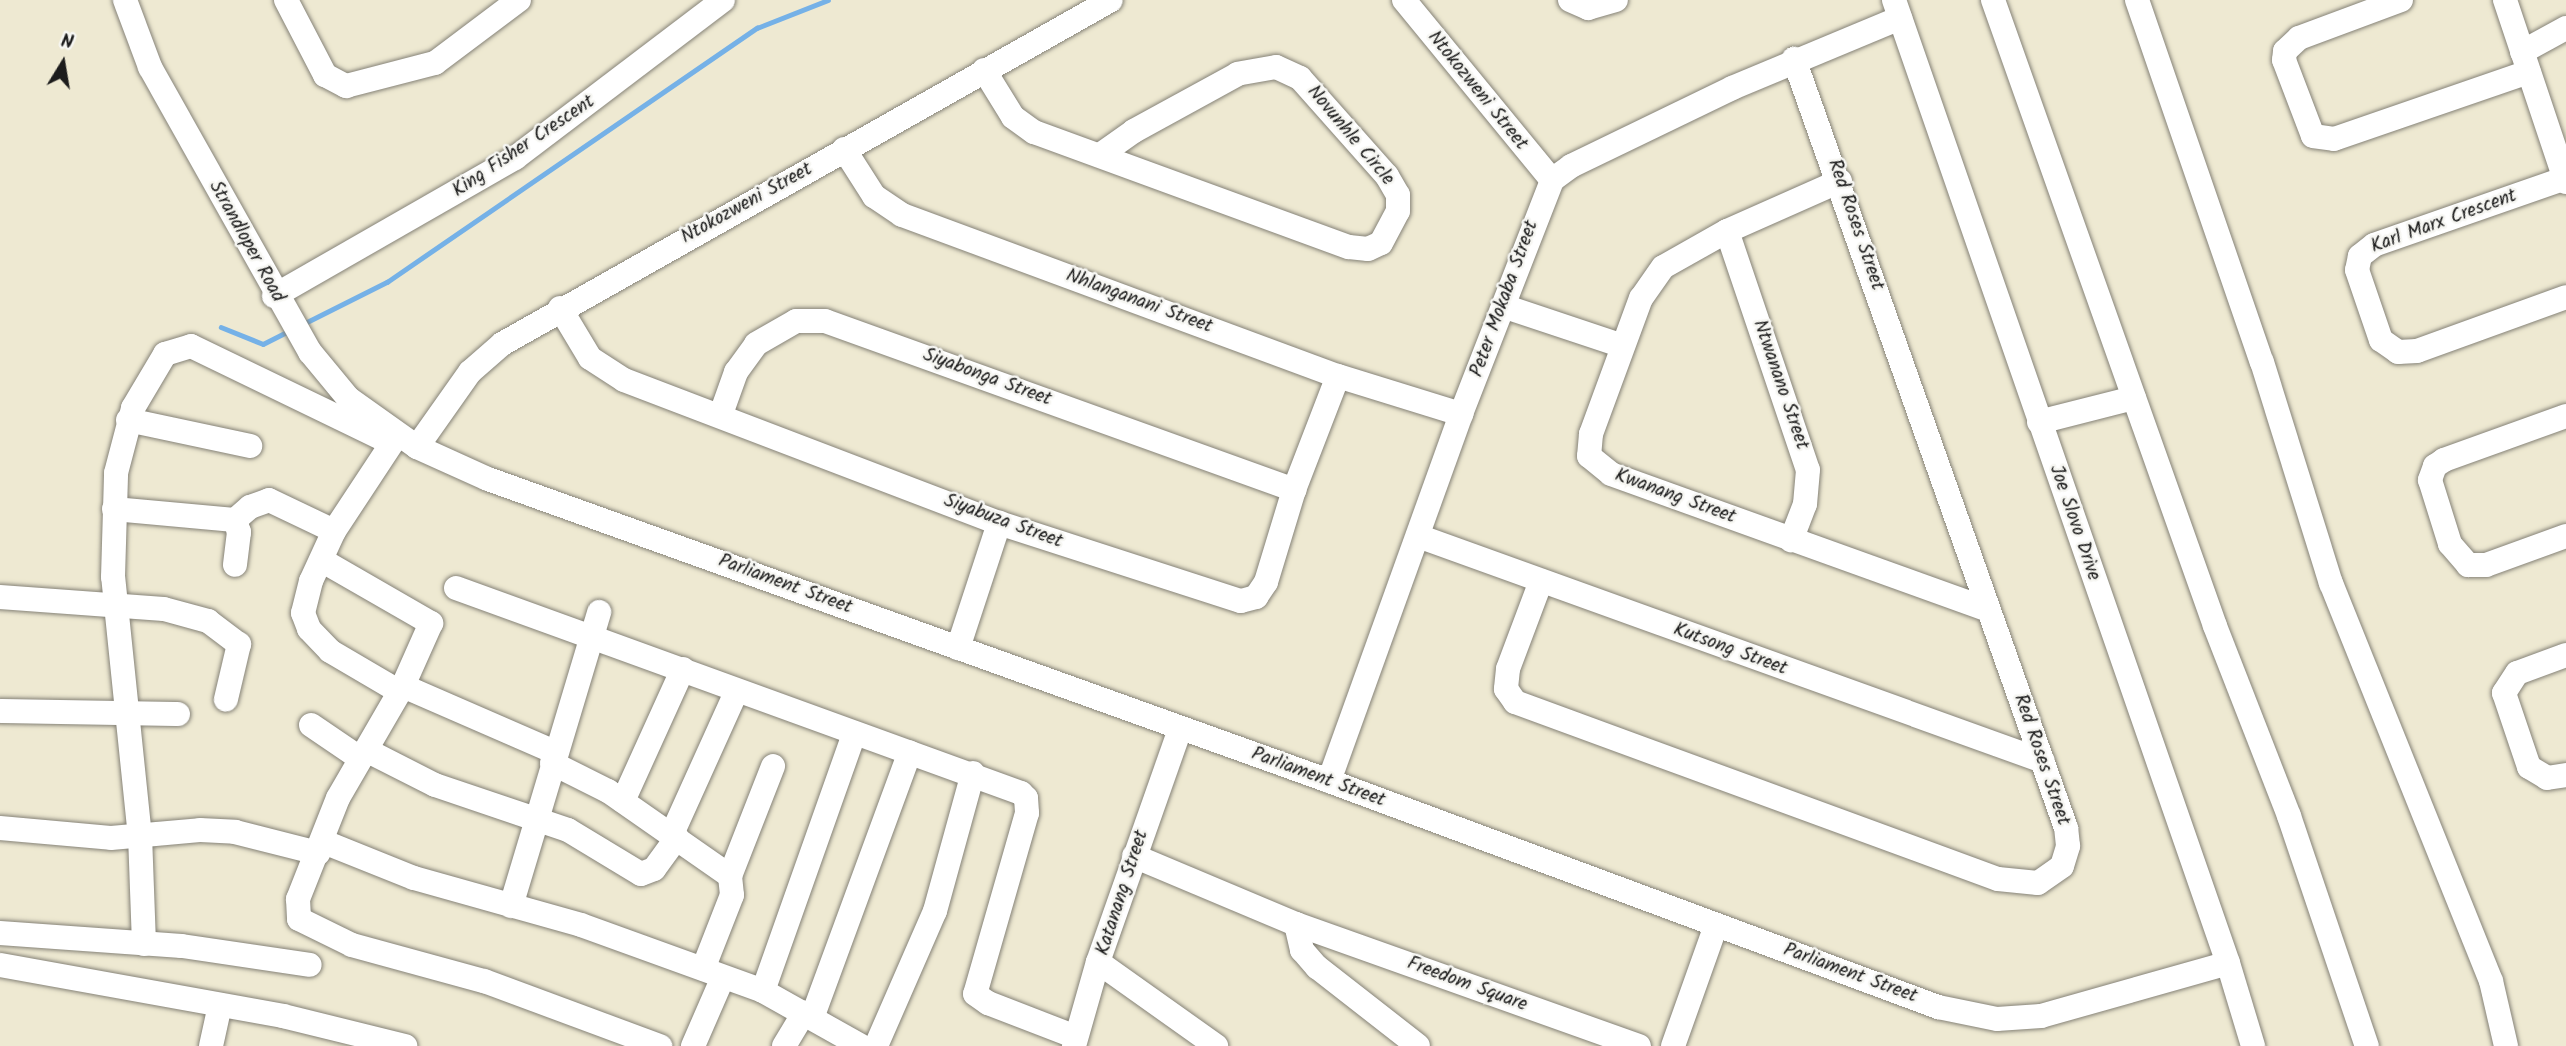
<!DOCTYPE html>
<style>
body{margin:0}
#map{position:relative;width:2566px;height:1046px;overflow:hidden;background:#eee9d2;font-family:Kalam,sans-serif}
div>[style]{position:absolute}
.stream>*{height:4.5px;margin:-2.25px;padding:0 2.25px;transform-origin:2.25px;border-radius:2.25px;background:#75b1e7}
.roads{filter:drop-shadow(0 0 2px #858277) drop-shadow(0 0 2px #858277)}
.minor>*{height:24px;margin:-12px;padding:0 12px;transform-origin:12px;border-radius:12px;background:#fff}
span{translate:-50% -50%;white-space:nowrap;text-align:center;line-height:1.15;-webkit-text-stroke:5px #f6f6f2;paint-order:stroke}
.street-label{font-size:19px;color:#1c1c1c}
.north{position:absolute;left:28px;top:28px;width:70px;height:70px;-webkit-text-stroke:5px #f6f6f2;paint-order:stroke;rotate:11deg;font-size:19px;font-weight:700;line-height:28px;text-align:center;color:#1c1c1c}
.north::after{content:'';display:block;margin:auto;width:24px;height:32px;background:#1c1c1c;clip-path:polygon(50% 0,100% 100%,50% 72%,0 100%)}
</style>
<div id="map">
<div class="stream">
<i style="left:305px;top:323px;width:92px;rotate:-26.6deg"></i>
<i style="left:387px;top:282px;width:449px;rotate:-34.5deg"></i>
<i style="left:757px;top:28px;width:76px;rotate:-21.5deg"></i>
<i style="left:221px;top:327px;width:45px;rotate:22deg"></i>
<i style="left:263px;top:344px;width:31px;rotate:-27deg"></i>
</div>
<div class="roads">
<div class="minor">
<i style="left:125px;top:0;width:72px;rotate:69.5deg"></i>
<i style="left:150px;top:67px;width:327px;rotate:60.7deg"></i>
<i style="left:310px;top:352px;width:60px;rotate:50.4deg"></i>
<i style="left:348px;top:398px;width:85px;rotate:35.4deg"></i>
<i style="left:417px;top:447px;width:78px;rotate:24.3deg"></i>
<i style="left:488px;top:479px;width:894px;rotate:19.75deg"></i>
<i style="left:1329px;top:781px;width:650px;rotate:20.36deg"></i>
<i style="left:1938px;top:1007px;width:60px;rotate:11.5deg"></i>
<i style="left:1997px;top:1019px;width:44px;rotate:-3.9deg"></i>
<i style="left:2041px;top:1016px;width:194px;rotate:-15.8deg"></i>
<i style="left:286px;top:0;width:85px;rotate:62.5deg"></i>
<i style="left:325px;top:75px;width:24px;rotate:28deg"></i>
<i style="left:346px;top:86px;width:92px;rotate:-14.5deg"></i>
<i style="left:435px;top:63px;width:105px;rotate:-36.9deg"></i>
<i style="left:1404px;top:0;width:233px;rotate:50.6deg"></i>
<i style="left:1570px;top:0;width:20px;rotate:24deg"></i>
<i style="left:1588px;top:8px;width:29px;rotate:-16deg"></i>
<i style="left:1894px;top:0;width:1019px;rotate:70.87deg"></i>
<i style="left:2228px;top:963px;width:87px;rotate:73.2deg"></i>
<i style="left:1993px;top:0;width:664px;rotate:70.47deg"></i>
<i style="left:2215px;top:626px;width:204px;rotate:68.7deg"></i>
<i style="left:2289px;top:816px;width:243px;rotate:71.3deg"></i>
<i style="left:2137px;top:0;width:383px;rotate:71deg"></i>
<i style="left:2262px;top:362px;width:232px;rotate:72.7deg"></i>
<i style="left:2331px;top:583px;width:429px;rotate:68.1deg"></i>
<i style="left:2491px;top:981px;width:67px;rotate:77deg"></i>
<i style="left:2401px;top:0;width:109px;rotate:159.6deg"></i>
<i style="left:2299px;top:38px;width:19px;rotate:137deg"></i>
<i style="left:2285px;top:51px;width:9px;rotate:96deg"></i>
<i style="left:2284px;top:60px;width:81px;rotate:69.1deg"></i>
<i style="left:2313px;top:136px;width:21px;rotate:8deg"></i>
<i style="left:2334px;top:139px;width:206px;rotate:-19deg"></i>
<i style="left:2505px;top:0;width:192px;rotate:71.5deg"></i>
<i style="left:2522px;top:52px;width:50px;rotate:-28.6deg"></i>
<i style="left:984px;top:70px;width:55px;rotate:58.3deg"></i>
<i style="left:1013px;top:117px;width:26px;rotate:36deg"></i>
<i style="left:1034px;top:132px;width:335px;rotate:20.1deg"></i>
<i style="left:1349px;top:247px;width:19px;rotate:6deg"></i>
<i style="left:1368px;top:249px;width:14px;rotate:-25deg"></i>
<i style="left:1381px;top:243px;width:36px;rotate:-62deg"></i>
<i style="left:1398px;top:211px;width:16px;rotate:-90deg"></i>
<i style="left:1398px;top:195px;width:22px;rotate:-120deg"></i>
<i style="left:1387px;top:176px;width:131px;rotate:-131.6deg"></i>
<i style="left:1300px;top:78px;width:26px;rotate:-155deg"></i>
<i style="left:1276px;top:67px;width:39px;rotate:170deg"></i>
<i style="left:1238px;top:74px;width:119px;rotate:151.3deg"></i>
<i style="left:1134px;top:131px;width:42px;rotate:144.8deg"></i>
<i style="left:844px;top:149px;width:56px;rotate:57.4deg"></i>
<i style="left:874px;top:196px;width:34px;rotate:34deg"></i>
<i style="left:902px;top:215px;width:465px;rotate:20.3deg"></i>
<i style="left:1338px;top:376px;width:129px;rotate:17.2deg"></i>
<i style="left:2566px;top:178px;width:203px;rotate:160.8deg"></i>
<i style="left:2374px;top:245px;width:18px;rotate:142deg"></i>
<i style="left:2360px;top:256px;width:14px;rotate:102deg"></i>
<i style="left:2357px;top:270px;width:74px;rotate:71.1deg"></i>
<i style="left:2381px;top:340px;width:21px;rotate:35deg"></i>
<i style="left:2398px;top:352px;width:19px;rotate:-3deg"></i>
<i style="left:2417px;top:351px;width:158px;rotate:-19.9deg"></i>
<i style="left:1840px;top:181px;width:124px;rotate:156.1deg"></i>
<i style="left:1727px;top:231px;width:73px;rotate:150.6deg"></i>
<i style="left:1663px;top:267px;width:38px;rotate:125deg"></i>
<i style="left:1641px;top:298px;width:145px;rotate:110.2deg"></i>
<i style="left:1591px;top:434px;width:22px;rotate:95deg"></i>
<i style="left:1589px;top:456px;width:28px;rotate:39deg"></i>
<i style="left:1611px;top:474px;width:401px;rotate:19.8deg"></i>
<i style="left:1727px;top:231px;width:252px;rotate:71.3deg"></i>
<i style="left:1808px;top:470px;width:34px;rotate:95deg"></i>
<i style="left:1805px;top:504px;width:39px;rotate:111deg"></i>
<i style="left:274px;top:296px;width:278px;rotate:-29.8deg"></i>
<i style="left:515px;top:158px;width:261px;rotate:-37.2deg"></i>
<i style="left:1503px;top:306px;width:126px;rotate:18.4deg"></i>
<i style="left:560px;top:308px;width:58px;rotate:59deg"></i>
<i style="left:590px;top:358px;width:40px;rotate:32.9deg"></i>
<i style="left:624px;top:380px;width:401px;rotate:20.9deg"></i>
<i style="left:999px;top:523px;width:254px;rotate:17.9deg"></i>
<i style="left:1241px;top:601px;width:16px;rotate:-15deg"></i>
<i style="left:1256px;top:597px;width:18px;rotate:-56deg"></i>
<i style="left:1266px;top:582px;width:96px;rotate:-73.1deg"></i>
<i style="left:1294px;top:490px;width:122px;rotate:-68.9deg"></i>
<i style="left:721px;top:414px;width:45px;rotate:-70.3deg"></i>
<i style="left:736px;top:372px;width:34px;rotate:-54deg"></i>
<i style="left:756px;top:344px;width:46px;rotate:-29.9deg"></i>
<i style="left:796px;top:321px;width:29px"></i>
<i style="left:825px;top:321px;width:499px;rotate:19.8deg"></i>
<i style="left:2566px;top:416px;width:130px;rotate:160.2deg"></i>
<i style="left:2444px;top:460px;width:11px;rotate:146deg"></i>
<i style="left:2435px;top:466px;width:15px;rotate:110deg"></i>
<i style="left:2430px;top:480px;width:67px;rotate:72.6deg"></i>
<i style="left:2450px;top:544px;width:28px;rotate:49deg"></i>
<i style="left:2468px;top:565px;width:18px"></i>
<i style="left:2486px;top:565px;width:85px;rotate:-19.9deg"></i>
<i style="left:128px;top:420px;width:125px;rotate:12deg"></i>
<i style="left:2039px;top:422px;width:98px;rotate:-14.2deg"></i>
<i style="left:396px;top:437px;width:113px;rotate:123.4deg"></i>
<i style="left:334px;top:531px;width:55px;rotate:114.7deg"></i>
<i style="left:311px;top:581px;width:33px;rotate:104deg"></i>
<i style="left:303px;top:613px;width:17px;rotate:69deg"></i>
<i style="left:309px;top:629px;width:30px;rotate:46deg"></i>
<i style="left:330px;top:651px;width:81px;rotate:30.4deg"></i>
<i style="left:417px;top:447px;width:92px;rotate:-54.8deg"></i>
<i style="left:470px;top:372px;width:43px;rotate:-41.2deg"></i>
<i style="left:502px;top:344px;width:699px;rotate:-29.46deg"></i>
<i style="left:114px;top:509px;width:121px;rotate:5.2deg"></i>
<i style="left:235px;top:520px;width:20px;rotate:-41deg"></i>
<i style="left:250px;top:507px;width:20px;rotate:-20deg"></i>
<i style="left:269px;top:500px;width:72px;rotate:25.5deg"></i>
<i style="left:235px;top:520px;width:13px;rotate:72deg"></i>
<i style="left:239px;top:532px;width:33px;rotate:97deg"></i>
<i style="left:1418px;top:536px;width:664px;rotate:19.8deg"></i>
<i style="left:323px;top:561px;width:125px;rotate:29.9deg"></i>
<i style="left:431px;top:623px;width:69px;rotate:114deg"></i>
<i style="left:403px;top:686px;width:129px;rotate:120.1deg"></i>
<i style="left:338px;top:798px;width:109px;rotate:111.6deg"></i>
<i style="left:298px;top:899px;width:20px;rotate:87deg"></i>
<i style="left:299px;top:919px;width:59px;rotate:26.1deg"></i>
<i style="left:352px;top:945px;width:137px;rotate:15.3deg"></i>
<i style="left:484px;top:981px;width:188px;rotate:20.3deg"></i>
<i style="left:1541px;top:581px;width:94px;rotate:110.6deg"></i>
<i style="left:1508px;top:669px;width:20px;rotate:96deg"></i>
<i style="left:1506px;top:689px;width:16px;rotate:55deg"></i>
<i style="left:1515px;top:702px;width:514px;rotate:20.13deg"></i>
<i style="left:1998px;top:879px;width:40px;rotate:5.7deg"></i>
<i style="left:2038px;top:883px;width:29px;rotate:-35deg"></i>
<i style="left:2062px;top:866px;width:21px;rotate:-73deg"></i>
<i style="left:2068px;top:846px;width:18px;rotate:-96deg"></i>
<i style="left:2066px;top:828px;width:816px;rotate:-109.48deg"></i>
<i style="left:456px;top:588px;width:601px;rotate:19.94deg"></i>
<i style="left:1021px;top:793px;width:7px;rotate:45deg"></i>
<i style="left:1026px;top:798px;width:15px;rotate:86deg"></i>
<i style="left:1027px;top:813px;width:188px;rotate:106deg"></i>
<i style="left:975px;top:994px;width:16px;rotate:35deg"></i>
<i style="left:988px;top:1003px;width:94px;rotate:21.1deg"></i>
<i style="left:0;top:597px;width:164px;rotate:4.2deg"></i>
<i style="left:164px;top:609px;width:46px;rotate:15.3deg"></i>
<i style="left:208px;top:621px;width:39px;rotate:37deg"></i>
<i style="left:239px;top:644px;width:57px;rotate:103.3deg"></i>
<i style="left:958px;top:648px;width:132px;rotate:-71.8deg"></i>
<i style="left:2566px;top:655px;width:52px;rotate:159.8deg"></i>
<i style="left:2517px;top:673px;width:24px;rotate:123deg"></i>
<i style="left:2504px;top:693px;width:78px;rotate:71.3deg"></i>
<i style="left:2529px;top:767px;width:21px;rotate:31deg"></i>
<i style="left:2547px;top:778px;width:19px;rotate:-9deg"></i>
<i style="left:403px;top:686px;width:166px;rotate:23.5deg"></i>
<i style="left:0;top:711px;width:178px;rotate:1deg"></i>
<i style="left:311px;top:725px;width:60px;rotate:34.2deg"></i>
<i style="left:366px;top:750px;width:77px;rotate:26.9deg"></i>
<i style="left:435px;top:785px;width:140px;rotate:18.7deg"></i>
<i style="left:568px;top:830px;width:85px;rotate:31.1deg"></i>
<i style="left:641px;top:874px;width:14px;rotate:-21deg"></i>
<i style="left:654px;top:869px;width:39px;rotate:-54deg"></i>
<i style="left:552px;top:763px;width:63px;rotate:26.6deg"></i>
<i style="left:608px;top:791px;width:149px;rotate:34.9deg"></i>
<i style="left:730px;top:876px;width:19px;rotate:84deg"></i>
<i style="left:732px;top:895px;width:79px;rotate:111.4deg"></i>
<i style="left:1329px;top:781px;width:390px;rotate:-70.2deg"></i>
<i style="left:1461px;top:414px;width:251px;rotate:-68.7deg"></i>
<i style="left:1552px;top:180px;width:24px;rotate:-36deg"></i>
<i style="left:1571px;top:166px;width:179px;rotate:-25.8deg"></i>
<i style="left:1732px;top:88px;width:182px;rotate:-22.6deg"></i>
<i style="left:623px;top:801px;width:145px;rotate:-65.6deg"></i>
<i style="left:0;top:828px;width:111px;rotate:5.1deg"></i>
<i style="left:111px;top:838px;width:89px;rotate:-5.1deg"></i>
<i style="left:200px;top:830px;width:35px;rotate:3deg"></i>
<i style="left:235px;top:832px;width:86px;rotate:14.2deg"></i>
<i style="left:672px;top:834px;width:156px;rotate:-65.7deg"></i>
<i style="left:324px;top:842px;width:97px;rotate:21.8deg"></i>
<i style="left:414px;top:878px;width:173px;rotate:15.7deg"></i>
<i style="left:581px;top:925px;width:194px;rotate:19.9deg"></i>
<i style="left:763px;top:991px;width:112px;rotate:29.3deg"></i>
<i style="left:1134px;top:856px;width:176px;rotate:22.8deg"></i>
<i style="left:1296px;top:924px;width:364px;rotate:19.6deg"></i>
<i style="left:730px;top:876px;width:118px;rotate:-68.6deg"></i>
<i style="left:511px;top:906px;width:307px;rotate:-73.3deg"></i>
<i style="left:1296px;top:924px;width:27px;rotate:77deg"></i>
<i style="left:1302px;top:950px;width:23px;rotate:49deg"></i>
<i style="left:1317px;top:967px;width:128px;rotate:38deg"></i>
<i style="left:0;top:933px;width:182px;rotate:4.1deg"></i>
<i style="left:182px;top:946px;width:129px;rotate:8.4deg"></i>
<i style="left:144px;top:944px;width:107px;rotate:-92.1deg"></i>
<i style="left:140px;top:837px;width:261px;rotate:-95.9deg"></i>
<i style="left:113px;top:577px;width:104px;rotate:-88.3deg"></i>
<i style="left:116px;top:473px;width:67px;rotate:-75.3deg"></i>
<i style="left:133px;top:408px;width:63px;rotate:-59.3deg"></i>
<i style="left:165px;top:354px;width:27px;rotate:-17deg"></i>
<i style="left:191px;top:346px;width:211px;rotate:25.8deg"></i>
<i style="left:1098px;top:962px;width:145px;rotate:35.4deg"></i>
<i style="left:0;top:965px;width:288px;rotate:10.2deg"></i>
<i style="left:283px;top:1016px;width:126px;rotate:13.8deg"></i>
<i style="left:763px;top:991px;width:273px;rotate:-70.5deg"></i>
<i style="left:812px;top:1018px;width:283px;rotate:-69.8deg"></i>
<i style="left:211px;top:1046px;width:42px;rotate:-77.6deg"></i>
<i style="left:693px;top:1046px;width:75px;rotate:-66.5deg"></i>
<i style="left:784px;top:1046px;width:39px;rotate:-59deg"></i>
<i style="left:876px;top:1046px;width:147px;rotate:-66.4deg"></i>
<i style="left:935px;top:911px;width:143px;rotate:-74.6deg"></i>
<i style="left:1074px;top:1046px;width:87px;rotate:-74.1deg"></i>
<i style="left:1098px;top:962px;width:247px;rotate:-70.6deg"></i>
<i style="left:1673px;top:1046px;width:128px;rotate:-70.4deg"></i>
</div>
</div>
<div class="street-label">
<span style="left:1477px;top:91px;rotate:51deg">Ntokozweni Street</span>
<span style="left:1350px;top:136px;rotate:50deg">Novunhle Circle</span>
<span style="left:524px;top:147px;rotate:-34deg">King Fisher Crescent</span>
<span style="left:747px;top:204px;rotate:-29deg">Ntokozweni Street</span>
<span style="left:2444px;top:222px;rotate:-20deg">Karl Marx Crescent</span>
<span style="left:1855px;top:225px;rotate:71deg">Red Roses Street</span>
<span style="left:246px;top:242px;rotate:61deg">Strandloper Road</span>
<span style="left:1505px;top:299px;rotate:-70deg">Peter Mokaba Street</span>
<span style="left:1139px;top:302px;rotate:20deg">Nhlanganani Street</span>
<span style="left:987px;top:378px;rotate:20deg">Siyabonga Street</span>
<span style="left:1780px;top:385px;rotate:71deg">Ntwanano Street</span>
<span style="left:1675px;top:497px;rotate:20deg">Kwanang Street</span>
<span style="left:1003px;top:522px;rotate:20deg">Siyabuza Street</span>
<span style="left:2074px;top:523px;rotate:71deg">Joe Slovo Drive</span>
<span style="left:785px;top:585px;rotate:20deg">Parliament Street</span>
<span style="left:1730px;top:650px;rotate:20deg">Kutsong Street</span>
<span style="left:2041px;top:760px;rotate:71deg">Red Roses Street</span>
<span style="left:1318px;top:778px;rotate:20deg">Parliament Street</span>
<span style="left:1123px;top:893px;rotate:-72deg">Katanang Street</span>
<span style="left:1850px;top:974px;rotate:20deg">Parliament Street</span>
<span style="left:1467px;top:985px;rotate:20deg">Freedom Square</span>
</div>
<div class="north">N</div>
</div>
